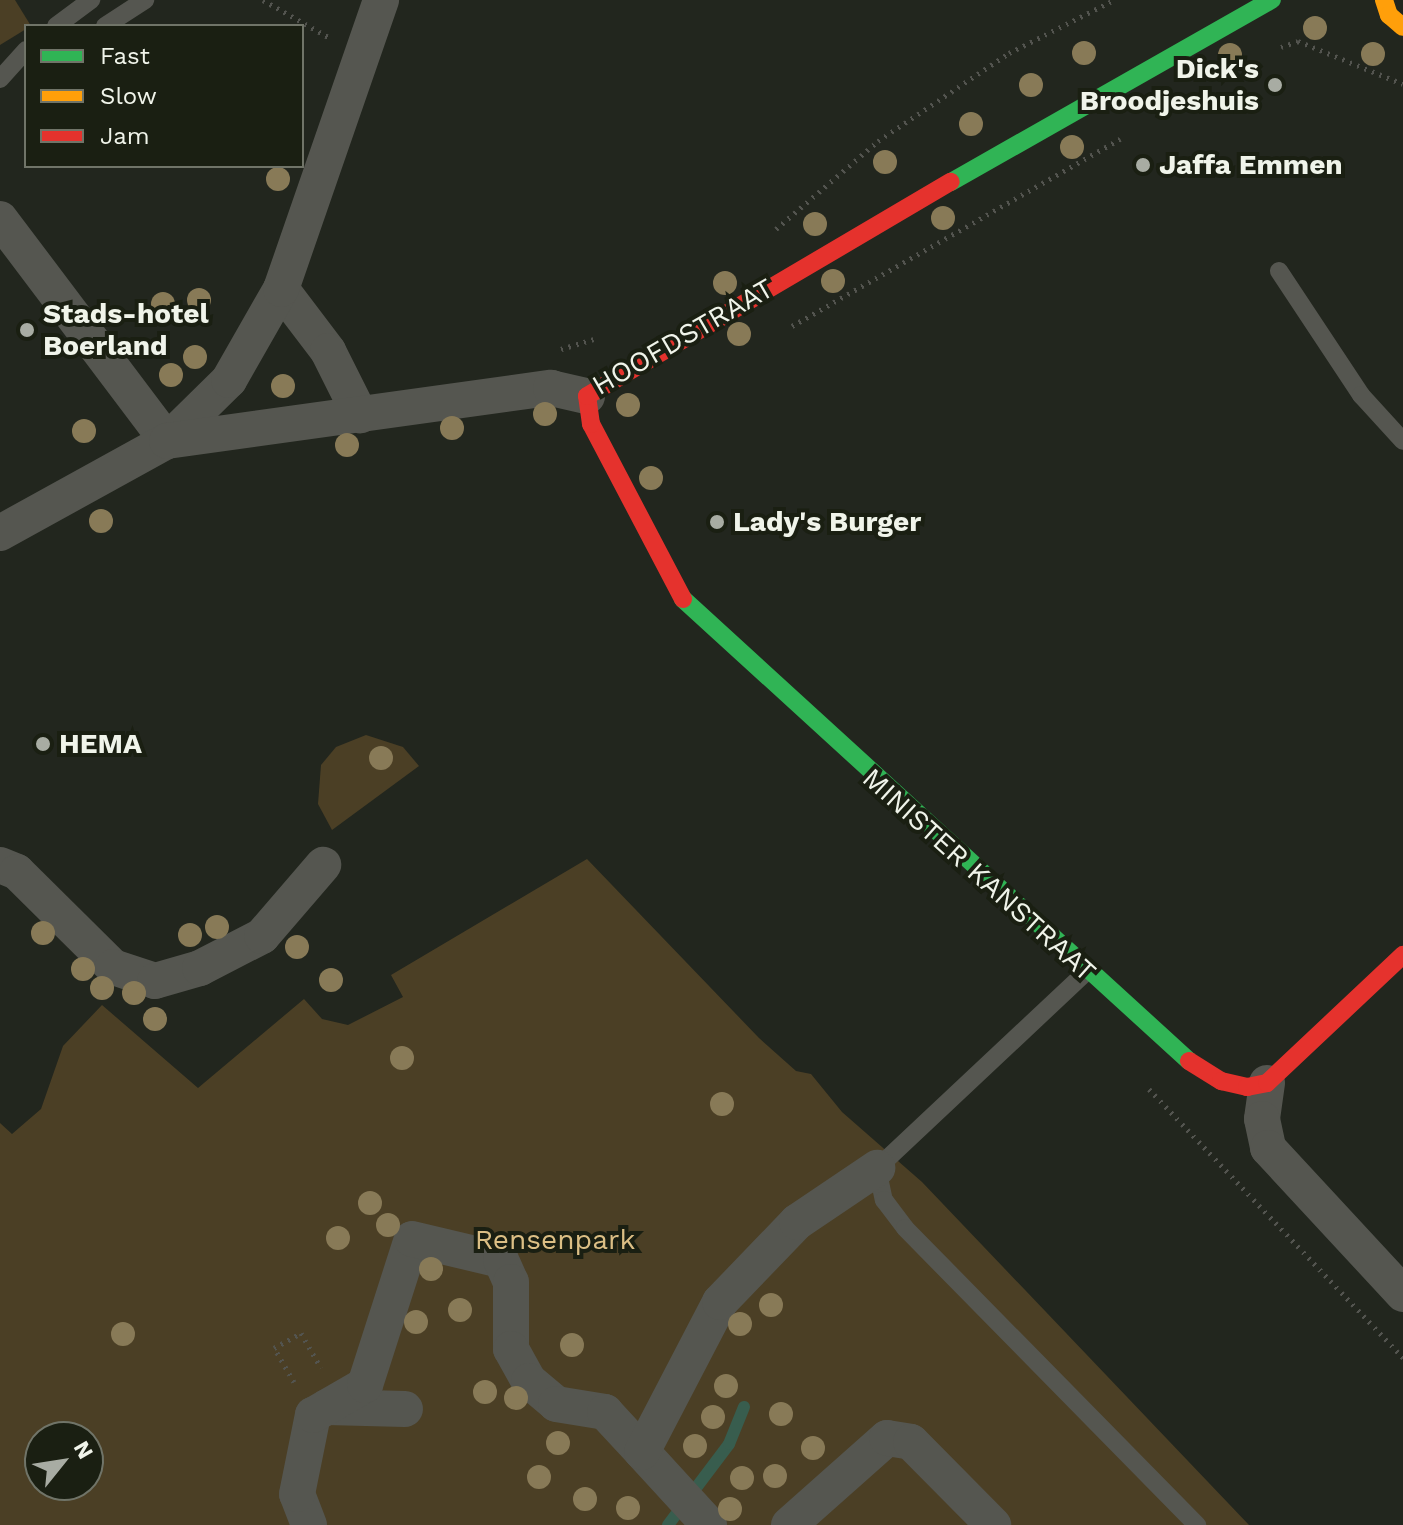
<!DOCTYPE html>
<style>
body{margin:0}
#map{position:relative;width:1403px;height:1525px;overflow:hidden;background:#22261e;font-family:"Work Sans",sans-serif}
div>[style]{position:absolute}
.green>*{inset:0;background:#4b3f25}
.stream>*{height:12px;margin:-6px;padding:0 6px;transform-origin:6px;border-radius:6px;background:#385d4e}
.path>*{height:5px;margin-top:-2.5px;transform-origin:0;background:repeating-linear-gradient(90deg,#53544f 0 2px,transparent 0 8px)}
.lane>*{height:18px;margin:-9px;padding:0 9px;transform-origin:9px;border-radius:9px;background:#555650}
.street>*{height:36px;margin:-18px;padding:0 18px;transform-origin:18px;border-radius:18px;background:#555650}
.fast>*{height:18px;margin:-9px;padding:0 9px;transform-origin:9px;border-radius:9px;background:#30b455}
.slow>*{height:18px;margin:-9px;padding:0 9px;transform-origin:9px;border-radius:9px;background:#ff9f0a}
.jam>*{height:18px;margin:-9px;padding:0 9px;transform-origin:9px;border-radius:9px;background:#e5322d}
.trees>*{width:24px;height:24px;margin:-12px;border-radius:50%;background:#887a57}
.dots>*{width:22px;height:22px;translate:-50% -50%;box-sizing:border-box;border:4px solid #1a1f12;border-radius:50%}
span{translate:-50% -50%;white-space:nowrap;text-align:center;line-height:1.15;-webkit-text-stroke:8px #1a1f12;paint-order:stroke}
.poi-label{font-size:28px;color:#f0f4ea;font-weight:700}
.right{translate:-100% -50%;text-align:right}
.left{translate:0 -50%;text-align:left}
.street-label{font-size:28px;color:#f0f4ea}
.park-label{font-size:28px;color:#dcbf85}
.legend{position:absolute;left:24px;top:24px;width:280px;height:144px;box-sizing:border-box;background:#1a1f12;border:2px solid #707468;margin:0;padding:10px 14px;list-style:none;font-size:24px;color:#f0f4ea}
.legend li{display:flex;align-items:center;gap:16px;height:40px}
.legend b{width:40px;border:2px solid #707468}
.north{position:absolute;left:24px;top:1421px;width:80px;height:80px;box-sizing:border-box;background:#1a1f12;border:2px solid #707468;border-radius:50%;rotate:60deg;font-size:22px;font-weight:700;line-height:32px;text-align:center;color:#f0f4ea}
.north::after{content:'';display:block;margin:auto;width:28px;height:36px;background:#a8aca3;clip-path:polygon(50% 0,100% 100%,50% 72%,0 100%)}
</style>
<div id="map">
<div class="green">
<i style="clip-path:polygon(0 0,15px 0,31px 26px,0 45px)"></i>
<i style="clip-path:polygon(366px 735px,403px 747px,419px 766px,332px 830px,318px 804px,321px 765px,336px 747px)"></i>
<i style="clip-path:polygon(evenodd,587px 859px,759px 1038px,796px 1071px,811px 1074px,842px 1112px,922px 1182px,1249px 1525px,0 1525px,0 1123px,12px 1134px,41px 1109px,63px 1046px,102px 1005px,198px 1088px,304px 999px,322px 1019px,348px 1025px,403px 997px,391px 975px,587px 859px,40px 1437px,88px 1437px,88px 1485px,40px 1485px,40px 1437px)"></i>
</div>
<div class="stream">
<i style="left:668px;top:1525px;width:101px;rotate:-53deg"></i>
<i style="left:729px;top:1444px;width:40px;rotate:-68deg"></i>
</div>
<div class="path">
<i style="left:263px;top:0;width:75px;rotate:29.6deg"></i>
<i style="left:1281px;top:47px;width:18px;rotate:-19deg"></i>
<i style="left:1298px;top:41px;width:113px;rotate:22.3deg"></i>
<i style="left:776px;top:229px;width:135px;rotate:-40.8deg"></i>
<i style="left:878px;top:141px;width:158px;rotate:-33.9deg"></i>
<i style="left:1009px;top:53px;width:118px;rotate:-26.8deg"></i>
<i style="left:792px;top:326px;width:378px;rotate:-29.7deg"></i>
<i style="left:561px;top:349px;width:34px;rotate:-17deg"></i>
<i style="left:1149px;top:1089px;width:370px;rotate:46.6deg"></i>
<i style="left:294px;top:1382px;width:39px;rotate:-120deg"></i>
<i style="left:274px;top:1348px;width:31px;rotate:-29deg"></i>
<i style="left:301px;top:1333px;width:40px;rotate:60.3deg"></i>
</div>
<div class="lane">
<i style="left:56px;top:26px;width:44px;rotate:-36.6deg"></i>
<i style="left:105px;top:26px;width:48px;rotate:-33deg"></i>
<i style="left:0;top:79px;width:39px;rotate:-48deg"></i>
<i style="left:1279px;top:271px;width:149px;rotate:56.5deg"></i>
<i style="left:1361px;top:395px;width:62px;rotate:47.6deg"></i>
<i style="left:1085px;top:973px;width:285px;rotate:136.8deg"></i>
<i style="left:877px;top:1168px;width:33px;rotate:78deg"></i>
<i style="left:884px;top:1200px;width:35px;rotate:53deg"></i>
<i style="left:905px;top:1228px;width:417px;rotate:45.5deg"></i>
</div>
<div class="street">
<i style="left:0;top:219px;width:278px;rotate:53deg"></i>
<i style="left:281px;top:289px;width:78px;rotate:52.8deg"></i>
<i style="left:328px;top:351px;width:72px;rotate:63.4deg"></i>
<i style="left:167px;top:441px;width:87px;rotate:-44.5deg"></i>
<i style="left:229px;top:380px;width:105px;rotate:-60.3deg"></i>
<i style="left:281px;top:289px;width:306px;rotate:-70.9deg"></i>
<i style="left:0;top:533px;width:191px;rotate:-28.9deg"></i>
<i style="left:167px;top:441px;width:388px;rotate:-7.9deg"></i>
<i style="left:551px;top:388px;width:37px;rotate:13deg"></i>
<i style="left:0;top:865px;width:18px;rotate:22deg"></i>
<i style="left:17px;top:872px;width:135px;rotate:44.7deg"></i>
<i style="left:113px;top:967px;width:44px;rotate:18.4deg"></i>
<i style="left:155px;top:981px;width:47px;rotate:-16.1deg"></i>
<i style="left:200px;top:968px;width:70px;rotate:-27.3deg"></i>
<i style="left:262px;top:936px;width:94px;rotate:-49.3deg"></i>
<i style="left:1267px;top:1083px;width:36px;rotate:98deg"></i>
<i style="left:1262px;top:1119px;width:30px;rotate:78deg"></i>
<i style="left:1268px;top:1148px;width:199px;rotate:47.2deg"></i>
<i style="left:327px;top:1407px;width:78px;rotate:1.5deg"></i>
<i style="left:309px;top:1525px;width:33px;rotate:-111deg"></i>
<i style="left:297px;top:1494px;width:81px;rotate:-78.6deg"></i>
<i style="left:313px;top:1415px;width:60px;rotate:-30deg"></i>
<i style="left:365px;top:1385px;width:153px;rotate:-72.2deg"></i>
<i style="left:412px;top:1239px;width:91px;rotate:13.3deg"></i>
<i style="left:501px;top:1260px;width:24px;rotate:66deg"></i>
<i style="left:511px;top:1282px;width:67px;rotate:90deg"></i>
<i style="left:511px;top:1349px;width:37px;rotate:61deg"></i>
<i style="left:529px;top:1381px;width:35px;rotate:40deg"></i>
<i style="left:556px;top:1404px;width:50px;rotate:9.3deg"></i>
<i style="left:605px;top:1412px;width:54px;rotate:47.2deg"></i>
<i style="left:709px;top:1525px;width:99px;rotate:-132.5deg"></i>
<i style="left:642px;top:1452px;width:169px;rotate:-62.5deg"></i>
<i style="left:720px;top:1302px;width:111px;rotate:-46.1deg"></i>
<i style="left:797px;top:1222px;width:97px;rotate:-34deg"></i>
<i style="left:789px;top:1525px;width:131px;rotate:-41.6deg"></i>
<i style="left:887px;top:1438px;width:24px;rotate:9deg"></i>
<i style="left:911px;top:1442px;width:117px;rotate:45.3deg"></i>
</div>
<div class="fast">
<i style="left:951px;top:182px;width:369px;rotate:-29.6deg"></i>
<i style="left:683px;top:599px;width:685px;rotate:42.4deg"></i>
</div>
<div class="slow">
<i style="left:1384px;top:0;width:16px;rotate:72deg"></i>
<i style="left:1389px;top:15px;width:18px;rotate:41deg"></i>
</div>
<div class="jam">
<i style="left:683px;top:599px;width:198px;rotate:-117.7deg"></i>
<i style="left:591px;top:424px;width:28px;rotate:-98deg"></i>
<i style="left:587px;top:396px;width:422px;rotate:-30.5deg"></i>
<i style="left:1189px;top:1061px;width:38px;rotate:32deg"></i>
<i style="left:1221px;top:1081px;width:27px;rotate:13deg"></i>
<i style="left:1247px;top:1087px;width:20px;rotate:-11deg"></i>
<i style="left:1267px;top:1083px;width:187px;rotate:-43.3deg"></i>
</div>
<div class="trees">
<i style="left:1315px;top:28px"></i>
<i style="left:1084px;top:53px"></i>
<i style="left:1373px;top:54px"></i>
<i style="left:1230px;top:55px"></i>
<i style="left:1031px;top:85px"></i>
<i style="left:971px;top:124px"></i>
<i style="left:1072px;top:147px"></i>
<i style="left:885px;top:162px"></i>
<i style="left:278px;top:179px"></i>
<i style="left:943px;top:218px"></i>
<i style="left:815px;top:224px"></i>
<i style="left:833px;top:281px"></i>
<i style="left:725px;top:283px"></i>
<i style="left:199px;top:300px"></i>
<i style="left:163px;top:304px"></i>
<i style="left:739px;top:334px"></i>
<i style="left:195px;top:357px"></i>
<i style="left:171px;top:375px"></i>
<i style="left:283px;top:386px"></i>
<i style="left:628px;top:405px"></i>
<i style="left:545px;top:414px"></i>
<i style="left:452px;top:428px"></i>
<i style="left:84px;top:431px"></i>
<i style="left:347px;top:445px"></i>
<i style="left:651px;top:478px"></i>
<i style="left:101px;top:521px"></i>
<i style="left:381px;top:758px"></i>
<i style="left:217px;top:927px"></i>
<i style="left:43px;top:933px"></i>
<i style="left:190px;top:935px"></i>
<i style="left:297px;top:947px"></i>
<i style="left:83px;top:969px"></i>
<i style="left:331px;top:980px"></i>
<i style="left:102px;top:988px"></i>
<i style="left:134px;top:993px"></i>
<i style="left:155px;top:1019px"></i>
<i style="left:402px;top:1058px"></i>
<i style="left:722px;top:1104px"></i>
<i style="left:370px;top:1203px"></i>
<i style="left:388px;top:1225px"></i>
<i style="left:338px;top:1238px"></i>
<i style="left:431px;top:1269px"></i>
<i style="left:771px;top:1305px"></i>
<i style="left:460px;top:1310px"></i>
<i style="left:416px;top:1322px"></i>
<i style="left:740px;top:1324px"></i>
<i style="left:123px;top:1334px"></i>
<i style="left:572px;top:1345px"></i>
<i style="left:726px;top:1386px"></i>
<i style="left:485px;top:1392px"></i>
<i style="left:516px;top:1398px"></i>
<i style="left:781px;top:1414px"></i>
<i style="left:713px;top:1417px"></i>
<i style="left:558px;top:1443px"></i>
<i style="left:695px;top:1446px"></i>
<i style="left:813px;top:1448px"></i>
<i style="left:775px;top:1476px"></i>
<i style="left:539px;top:1477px"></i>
<i style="left:742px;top:1478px"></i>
<i style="left:585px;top:1499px"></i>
<i style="left:628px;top:1508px"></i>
<i style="left:730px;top:1509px"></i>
</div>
<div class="dots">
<i style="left:1275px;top:85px;background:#a8aca3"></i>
<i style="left:1143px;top:165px;background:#a8aca3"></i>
<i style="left:27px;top:330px;background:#a8aca3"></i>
<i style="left:717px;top:522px;background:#a8aca3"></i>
<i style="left:43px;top:744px;background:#a8aca3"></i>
</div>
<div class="poi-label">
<span class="right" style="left:1259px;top:85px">Dick's<br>Broodjeshuis</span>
<span class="left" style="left:1159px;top:165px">Jaffa Emmen</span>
<span class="left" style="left:43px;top:330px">Stads-hotel<br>Boerland</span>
<span class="left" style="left:733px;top:522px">Lady's Burger</span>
<span class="left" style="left:59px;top:744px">HEMA</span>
</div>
<div class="street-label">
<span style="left:683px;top:337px;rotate:-30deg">HOOFDSTRAAT</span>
<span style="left:979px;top:875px;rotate:42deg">MINISTER KANSTRAAT</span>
</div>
<div class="park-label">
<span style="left:555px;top:1240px">Rensenpark</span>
</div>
<ul class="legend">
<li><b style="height:10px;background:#30b455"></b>Fast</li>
<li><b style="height:10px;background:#ff9f0a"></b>Slow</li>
<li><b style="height:10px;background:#e5322d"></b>Jam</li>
</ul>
<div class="north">N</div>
</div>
